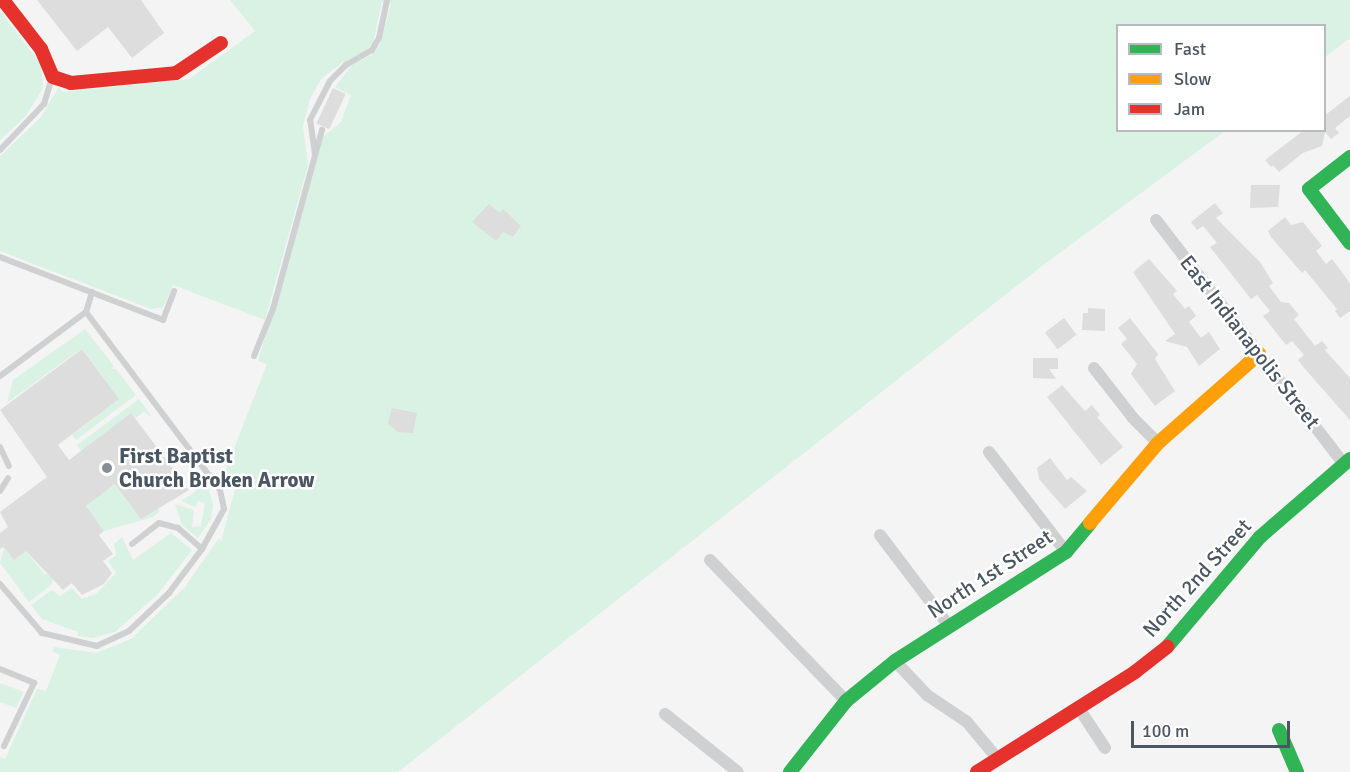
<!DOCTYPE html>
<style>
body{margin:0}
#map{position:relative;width:1350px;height:772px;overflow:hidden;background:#f4f4f4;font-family:Signika,sans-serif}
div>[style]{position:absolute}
.green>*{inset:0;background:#d9f2e3}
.building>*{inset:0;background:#ddddde;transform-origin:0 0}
.lane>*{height:6px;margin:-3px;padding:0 3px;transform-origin:3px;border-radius:3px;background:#ced0d2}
.street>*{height:12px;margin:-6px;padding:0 6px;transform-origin:6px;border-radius:6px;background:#ced0d2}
.fast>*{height:14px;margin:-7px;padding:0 7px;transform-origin:7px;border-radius:7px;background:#30b455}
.slow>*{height:14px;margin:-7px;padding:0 7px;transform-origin:7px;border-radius:7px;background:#ff9f0a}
.jam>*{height:14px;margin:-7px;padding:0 7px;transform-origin:7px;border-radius:7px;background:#e5322d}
.dots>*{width:16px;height:16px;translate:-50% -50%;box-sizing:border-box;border:3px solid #fff;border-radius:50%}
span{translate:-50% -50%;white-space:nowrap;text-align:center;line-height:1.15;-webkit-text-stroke:5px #fff;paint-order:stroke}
.street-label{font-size:21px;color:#4a5661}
.poi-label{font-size:21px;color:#4a5661;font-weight:700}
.left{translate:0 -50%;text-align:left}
.legend{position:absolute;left:1116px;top:24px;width:210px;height:108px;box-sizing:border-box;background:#fff;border:2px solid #b7bbc0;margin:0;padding:8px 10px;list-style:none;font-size:18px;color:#4a5661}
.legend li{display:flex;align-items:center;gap:12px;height:30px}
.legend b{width:30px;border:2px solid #b7bbc0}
.scale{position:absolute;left:1131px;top:721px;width:159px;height:27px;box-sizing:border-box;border:3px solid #4a5661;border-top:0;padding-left:8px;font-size:18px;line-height:21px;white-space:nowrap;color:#4a5661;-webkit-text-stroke:4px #fff;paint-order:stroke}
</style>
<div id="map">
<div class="green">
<i style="clip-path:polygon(230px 0,1350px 0,1350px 38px,1325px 57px,1324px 26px,1118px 26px,1118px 130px,1225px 131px,1042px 266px,398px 772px,0 772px,0 757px,5px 759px,37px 689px,46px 691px,60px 655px,52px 651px,54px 647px,96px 653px,131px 639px,185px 587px,219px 538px,221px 542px,237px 481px,224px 474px,267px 364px,258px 361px,323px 137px,341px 122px,351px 95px,335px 87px,352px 65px,371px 55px,380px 45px,391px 4px,382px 2px,373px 43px,362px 55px,343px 62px,321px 79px,310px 99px,303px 126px,308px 165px,265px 320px,173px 285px,163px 307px,151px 309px,0 251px,0 156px,40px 118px,59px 87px,63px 92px,189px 79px,255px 31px)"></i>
<i style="clip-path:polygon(0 11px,41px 64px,43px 88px,26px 116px,0 140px)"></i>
<i style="clip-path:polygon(85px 329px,114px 366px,111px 369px,116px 369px,136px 395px,76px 440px,72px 435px,119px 399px,82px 348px,7px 403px,13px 380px)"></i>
<i style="clip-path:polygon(139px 399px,152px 417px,144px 412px,135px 418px,131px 413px,81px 451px,77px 445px)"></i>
<i style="clip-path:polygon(197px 471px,208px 487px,213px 505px,211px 519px,198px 538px,182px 525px,175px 504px,194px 510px,192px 527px,201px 526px,205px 503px,198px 501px,195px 507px,181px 501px,196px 491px,188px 475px)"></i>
<i style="clip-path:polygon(115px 484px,157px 507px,160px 511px,153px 517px,104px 531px,86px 506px)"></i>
<i style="clip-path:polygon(171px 533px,192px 550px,157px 595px,115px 632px,92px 638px,77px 636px,78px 632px,42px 619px,31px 605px,52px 590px,60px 596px,72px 588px,82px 599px,96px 594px,116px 573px,108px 561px,116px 555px,114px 544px,122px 537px,133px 560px)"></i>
<i style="clip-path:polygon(4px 547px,14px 560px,26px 551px,45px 575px,50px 572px,54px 578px,51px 585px,29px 602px,0 563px)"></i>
<i style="clip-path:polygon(0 683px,24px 692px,16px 708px,0 702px)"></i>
</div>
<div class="building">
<i style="clip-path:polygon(37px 0,141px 0,164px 33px,132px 58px,108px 27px,77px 51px)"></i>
<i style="left:333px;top:88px;width:14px;height:39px;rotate:25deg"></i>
<i style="clip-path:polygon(1350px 96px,1350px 116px,1335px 128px,1339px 133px,1331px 139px,1325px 132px,1322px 146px,1303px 153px,1279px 172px,1273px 165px,1271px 167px,1265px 160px,1304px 130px,1324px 130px,1324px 116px)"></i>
<i style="clip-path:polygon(1251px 185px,1280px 185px,1278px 207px,1250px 208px)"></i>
<i style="clip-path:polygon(1215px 203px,1223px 213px,1216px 218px,1260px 262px,1273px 283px,1269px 286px,1281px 302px,1289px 303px,1299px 315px,1294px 319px,1315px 346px,1322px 341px,1328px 348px,1325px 350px,1350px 378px,1350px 420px,1305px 369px,1298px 360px,1304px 355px,1292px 341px,1286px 345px,1263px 316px,1270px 311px,1257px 295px,1251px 299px,1210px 247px,1217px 243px,1203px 226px,1197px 230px,1191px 222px)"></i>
<i style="clip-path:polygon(489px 204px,500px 213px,503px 209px,521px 226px,513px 237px,503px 232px,496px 241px,472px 222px)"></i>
<i style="clip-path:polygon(1285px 217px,1291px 225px,1303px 222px,1322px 246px,1316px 251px,1326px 264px,1332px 259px,1350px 283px,1350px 311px,1340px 318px,1335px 311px,1337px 309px,1305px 270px,1302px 273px,1271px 237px,1268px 231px)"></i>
<i style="clip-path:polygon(1149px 259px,1177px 291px,1173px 294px,1185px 309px,1189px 306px,1196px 316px,1189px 322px,1201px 338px,1209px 332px,1220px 349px,1199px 366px,1187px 347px,1165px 341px,1175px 334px,1133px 272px)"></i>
<i style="clip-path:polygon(1088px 308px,1105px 309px,1105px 331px,1082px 330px,1083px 313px,1088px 313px)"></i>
<i style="left:1064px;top:318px;width:21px;height:24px;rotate:53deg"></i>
<i style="clip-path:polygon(1130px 318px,1158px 354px,1155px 359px,1175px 391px,1155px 406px,1131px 374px,1137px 364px,1121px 344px,1127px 339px,1118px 328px)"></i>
<i style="clip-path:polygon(82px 349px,119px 399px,58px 445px,69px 460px,131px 413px,189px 490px,141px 519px,115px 484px,86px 506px,104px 531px,99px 535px,113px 554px,103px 561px,112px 573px,104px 584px,82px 595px,72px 583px,63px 590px,26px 551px,14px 560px,4px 547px,0 549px,0 533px,8px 527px,0 512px,47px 477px,0 410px)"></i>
<i style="clip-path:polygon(1033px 358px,1058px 358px,1058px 369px,1049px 369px,1056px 379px,1033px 378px)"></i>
<i style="clip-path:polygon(1062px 385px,1085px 411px,1092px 405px,1100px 415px,1097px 417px,1123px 447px,1101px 465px,1047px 397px)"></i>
<i style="clip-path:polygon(392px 408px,417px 413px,413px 433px,398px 432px,388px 424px)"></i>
<i style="clip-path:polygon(1050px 458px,1067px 480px,1071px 477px,1087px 491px,1065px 509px,1039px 479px,1037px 468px)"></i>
</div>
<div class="lane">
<i style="left:0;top:150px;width:64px;rotate:-46.3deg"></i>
<i style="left:44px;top:104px;width:27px;rotate:-73deg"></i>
<i style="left:315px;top:154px;width:34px;rotate:-98deg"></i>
<i style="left:310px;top:120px;width:44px;rotate:-62.9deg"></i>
<i style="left:330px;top:81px;width:23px;rotate:-45deg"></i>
<i style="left:346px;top:65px;width:30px;rotate:-30deg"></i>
<i style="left:372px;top:50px;width:14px;rotate:-60deg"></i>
<i style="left:379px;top:38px;width:39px;rotate:-78deg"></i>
<i style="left:0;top:257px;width:175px;rotate:21.1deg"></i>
<i style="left:163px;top:320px;width:31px;rotate:-69deg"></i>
<i style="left:86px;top:312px;width:21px;rotate:-73deg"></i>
<i style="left:254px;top:356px;width:51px;rotate:-68deg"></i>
<i style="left:273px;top:309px;width:186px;rotate:-74.7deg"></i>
<i style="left:0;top:376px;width:107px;rotate:-36.7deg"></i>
<i style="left:86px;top:312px;width:223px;rotate:53deg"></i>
<i style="left:220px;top:490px;width:19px;rotate:78deg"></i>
<i style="left:224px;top:509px;width:46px;rotate:118.8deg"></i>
<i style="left:202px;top:549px;width:55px;rotate:126.9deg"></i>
<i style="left:169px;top:593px;width:55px;rotate:136.5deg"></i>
<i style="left:129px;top:631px;width:35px;rotate:155deg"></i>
<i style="left:97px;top:646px;width:57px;rotate:-166.7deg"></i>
<i style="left:42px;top:633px;width:65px;rotate:-130.6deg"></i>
<i style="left:0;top:447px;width:21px;rotate:65deg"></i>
<i style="left:0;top:491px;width:15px;rotate:-58deg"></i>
<i style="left:132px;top:544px;width:34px;rotate:-38deg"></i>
<i style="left:159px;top:523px;width:20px;rotate:15deg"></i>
<i style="left:178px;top:528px;width:32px;rotate:41deg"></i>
<i style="left:0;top:669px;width:37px;rotate:22deg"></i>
<i style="left:34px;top:683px;width:70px;rotate:115.5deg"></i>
</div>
<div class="street">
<i style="left:1156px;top:220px;width:308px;rotate:52.4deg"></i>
<i style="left:1094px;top:368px;width:63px;rotate:52deg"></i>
<i style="left:1133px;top:418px;width:35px;rotate:45deg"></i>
<i style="left:989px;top:452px;width:126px;rotate:52.4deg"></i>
<i style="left:880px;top:535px;width:114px;rotate:52.8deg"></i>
<i style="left:710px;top:560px;width:196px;rotate:46deg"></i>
<i style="left:895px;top:661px;width:47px;rotate:46.7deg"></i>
<i style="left:927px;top:695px;width:48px;rotate:34deg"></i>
<i style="left:967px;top:722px;width:47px;rotate:50.2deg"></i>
<i style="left:1078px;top:707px;width:49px;rotate:56.6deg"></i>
<i style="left:665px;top:714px;width:93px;rotate:38.5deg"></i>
</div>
<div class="fast">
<i style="left:1350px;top:157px;width:52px;rotate:142deg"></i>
<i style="left:1309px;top:189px;width:68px;rotate:52.8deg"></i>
<i style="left:1167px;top:647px;width:144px;rotate:-49.8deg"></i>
<i style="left:1260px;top:537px;width:119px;rotate:-40.9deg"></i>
<i style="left:1279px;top:730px;width:46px;rotate:66.8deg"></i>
<i style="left:790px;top:772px;width:90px;rotate:-51.7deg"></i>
<i style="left:846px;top:701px;width:63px;rotate:-39.2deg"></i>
<i style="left:895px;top:661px;width:203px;rotate:-32.5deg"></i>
<i style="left:1066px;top:552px;width:38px;rotate:-50deg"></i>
</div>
<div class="slow">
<i style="left:1090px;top:523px;width:105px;rotate:-49.6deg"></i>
<i style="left:1158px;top:443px;width:135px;rotate:-41.4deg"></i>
</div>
<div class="jam">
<i style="left:3px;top:0;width:62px;rotate:52.2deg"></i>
<i style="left:41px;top:49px;width:30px;rotate:67deg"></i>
<i style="left:53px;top:77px;width:19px;rotate:18deg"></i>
<i style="left:71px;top:83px;width:105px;rotate:-5.4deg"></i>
<i style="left:176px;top:73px;width:54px;rotate:-33.7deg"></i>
<i style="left:977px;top:772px;width:187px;rotate:-32.3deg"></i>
<i style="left:1135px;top:672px;width:41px;rotate:-38deg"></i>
</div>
<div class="dots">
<i style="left:107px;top:468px;background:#868d94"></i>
</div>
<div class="street-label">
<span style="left:1250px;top:342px;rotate:52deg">East Indianapolis Street</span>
<span style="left:990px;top:574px;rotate:-33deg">North 1st Street</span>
<span style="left:1197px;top:578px;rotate:-48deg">North 2nd Street</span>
</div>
<div class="poi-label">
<span class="left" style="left:119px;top:468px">First Baptist<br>Church Broken Arrow</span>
</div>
<ul class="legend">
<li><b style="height:8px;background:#30b455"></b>Fast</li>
<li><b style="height:8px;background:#ff9f0a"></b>Slow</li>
<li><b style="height:8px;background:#e5322d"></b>Jam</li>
</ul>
<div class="scale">100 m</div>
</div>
